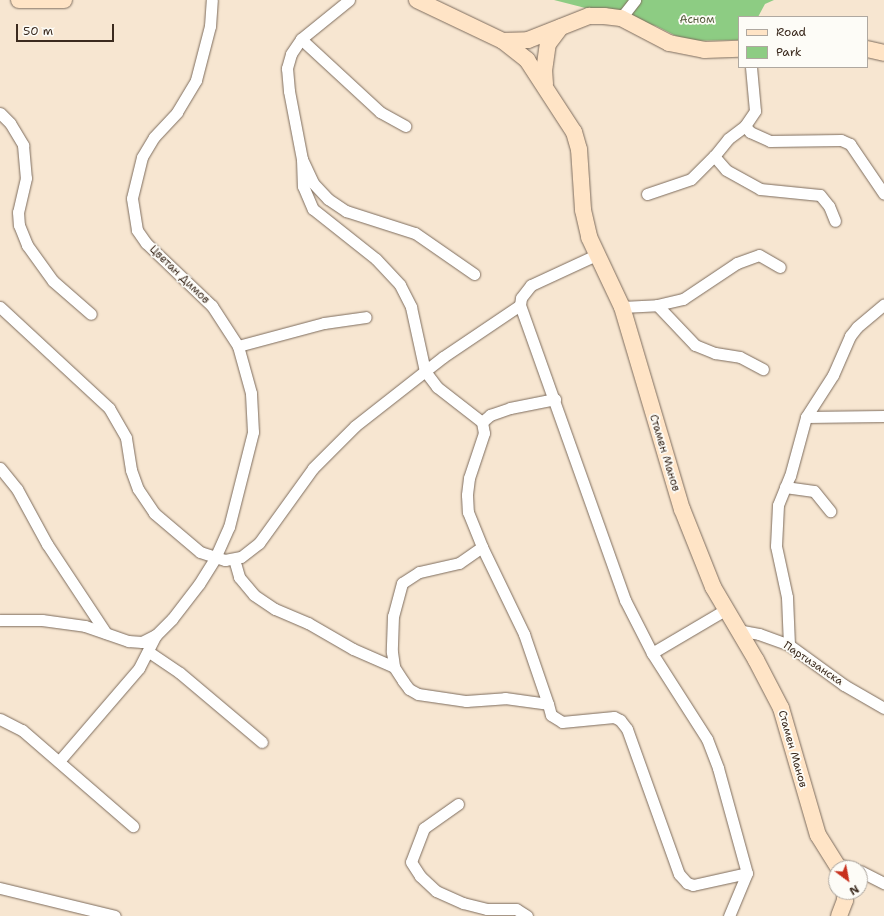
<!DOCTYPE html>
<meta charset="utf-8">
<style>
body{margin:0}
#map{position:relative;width:884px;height:916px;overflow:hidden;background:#f7e6d1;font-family:"Shantell Sans",sans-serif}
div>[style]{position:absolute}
.green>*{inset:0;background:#8dcc83}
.roads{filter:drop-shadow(0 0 1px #7d6c5d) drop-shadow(0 0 1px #7d6c5d)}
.street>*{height:11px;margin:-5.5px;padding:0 5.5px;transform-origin:5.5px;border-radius:5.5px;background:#fff}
.secondary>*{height:16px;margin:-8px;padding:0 8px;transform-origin:8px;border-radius:8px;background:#ffe4c6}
span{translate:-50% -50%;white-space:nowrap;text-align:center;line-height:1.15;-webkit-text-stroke:3.5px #fdfcf7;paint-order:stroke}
.park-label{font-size:11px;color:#545b3c}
.street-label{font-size:11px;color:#3b2a1e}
.legend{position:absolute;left:738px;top:16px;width:130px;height:52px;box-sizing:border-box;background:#fdfcf7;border:1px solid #afa8a0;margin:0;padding:5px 7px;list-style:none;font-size:12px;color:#3b2a1e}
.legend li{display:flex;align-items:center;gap:8px;height:20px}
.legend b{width:20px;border:1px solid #afa8a0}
.north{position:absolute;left:828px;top:860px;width:40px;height:40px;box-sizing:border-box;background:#fdfcf7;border:1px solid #afa8a0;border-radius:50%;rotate:148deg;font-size:11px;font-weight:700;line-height:16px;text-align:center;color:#3b2a1e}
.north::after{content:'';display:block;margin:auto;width:14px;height:18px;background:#c8321e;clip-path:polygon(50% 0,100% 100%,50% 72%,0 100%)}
.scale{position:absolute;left:16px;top:24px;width:98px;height:18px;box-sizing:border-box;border:2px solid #3b2a1e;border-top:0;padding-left:5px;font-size:12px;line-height:14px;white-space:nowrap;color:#3b2a1e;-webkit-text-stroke:3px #fdfcf7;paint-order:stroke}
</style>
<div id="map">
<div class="green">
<i style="clip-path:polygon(554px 0,774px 0,765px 4px,758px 17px,739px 17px,739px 40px,686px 41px,656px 26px)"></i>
</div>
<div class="roads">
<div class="street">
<i style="left:349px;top:0;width:62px;rotate:140.9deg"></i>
<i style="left:301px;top:39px;width:18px;rotate:124deg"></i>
<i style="left:291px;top:54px;width:15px;rotate:106deg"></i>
<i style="left:287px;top:68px;width:23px;rotate:85deg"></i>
<i style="left:289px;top:91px;width:69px;rotate:79.2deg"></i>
<i style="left:302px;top:159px;width:26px;rotate:65deg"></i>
<i style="left:313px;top:183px;width:22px;rotate:47deg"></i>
<i style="left:328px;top:199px;width:22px;rotate:34deg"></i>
<i style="left:346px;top:211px;width:72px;rotate:17.7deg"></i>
<i style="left:415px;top:233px;width:72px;rotate:34.8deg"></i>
<i style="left:621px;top:18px;width:23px;rotate:-52deg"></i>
<i style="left:301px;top:39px;width:108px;rotate:42.7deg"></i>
<i style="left:380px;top:112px;width:29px;rotate:29deg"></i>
<i style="left:751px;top:67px;width:44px;rotate:84.8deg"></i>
<i style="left:755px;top:111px;width:18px;rotate:124deg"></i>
<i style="left:745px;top:126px;width:8px;rotate:50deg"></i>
<i style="left:750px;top:132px;width:22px;rotate:24deg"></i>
<i style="left:770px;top:141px;width:71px;rotate:-0.8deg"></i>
<i style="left:841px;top:140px;width:10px;rotate:24deg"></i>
<i style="left:850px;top:144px;width:60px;rotate:55.8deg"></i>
<i style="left:0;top:113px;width:14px;rotate:45deg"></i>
<i style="left:10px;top:123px;width:26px;rotate:59deg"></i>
<i style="left:23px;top:145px;width:33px;rotate:85deg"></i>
<i style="left:26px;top:178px;width:35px;rotate:103deg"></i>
<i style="left:18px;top:212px;width:13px;rotate:86deg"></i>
<i style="left:19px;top:225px;width:22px;rotate:68deg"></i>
<i style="left:27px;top:245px;width:44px;rotate:54.2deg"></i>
<i style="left:53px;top:281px;width:50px;rotate:41deg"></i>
<i style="left:745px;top:126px;width:21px;rotate:143deg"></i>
<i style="left:728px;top:139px;width:22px;rotate:129deg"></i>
<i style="left:714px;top:156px;width:18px;rotate:49deg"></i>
<i style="left:726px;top:170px;width:39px;rotate:29deg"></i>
<i style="left:760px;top:189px;width:60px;rotate:5.7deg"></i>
<i style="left:820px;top:195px;width:14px;rotate:51deg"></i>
<i style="left:829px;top:206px;width:16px;rotate:68deg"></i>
<i style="left:302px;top:159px;width:27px;rotate:88deg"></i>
<i style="left:303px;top:186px;width:25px;rotate:67deg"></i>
<i style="left:313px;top:209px;width:80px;rotate:38.4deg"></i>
<i style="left:376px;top:259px;width:35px;rotate:47deg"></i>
<i style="left:400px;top:285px;width:25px;rotate:63deg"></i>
<i style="left:411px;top:307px;width:66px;rotate:77.7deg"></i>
<i style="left:425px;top:371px;width:20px;rotate:53deg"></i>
<i style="left:437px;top:387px;width:57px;rotate:37.9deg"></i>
<i style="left:482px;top:422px;width:11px;rotate:-41deg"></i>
<i style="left:490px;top:415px;width:21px;rotate:-19deg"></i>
<i style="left:510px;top:408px;width:46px;rotate:-11.3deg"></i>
<i style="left:647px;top:194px;width:46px;rotate:-18.8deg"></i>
<i style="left:691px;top:179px;width:33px;rotate:-45deg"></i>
<i style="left:596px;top:255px;width:72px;rotate:155.2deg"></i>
<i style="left:531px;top:285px;width:16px;rotate:128deg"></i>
<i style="left:521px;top:298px;width:7px;rotate:98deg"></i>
<i style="left:520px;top:305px;width:313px;rotate:70.4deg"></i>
<i style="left:625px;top:600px;width:59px;rotate:63deg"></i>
<i style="left:652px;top:653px;width:102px;rotate:57.4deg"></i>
<i style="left:707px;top:739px;width:31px;rotate:69deg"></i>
<i style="left:718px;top:768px;width:109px;rotate:74.6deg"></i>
<i style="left:747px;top:873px;width:47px;rotate:112.7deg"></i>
<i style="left:657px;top:305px;width:55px;rotate:46.5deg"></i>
<i style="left:695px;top:345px;width:22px;rotate:22deg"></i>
<i style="left:715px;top:353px;width:25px;rotate:9deg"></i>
<i style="left:740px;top:357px;width:26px;rotate:28deg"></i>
<i style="left:0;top:307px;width:149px;rotate:42.8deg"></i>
<i style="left:109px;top:408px;width:34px;rotate:60deg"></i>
<i style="left:126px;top:438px;width:32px;rotate:81deg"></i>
<i style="left:131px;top:470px;width:20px;rotate:70deg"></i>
<i style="left:138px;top:489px;width:29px;rotate:56deg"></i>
<i style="left:154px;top:513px;width:60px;rotate:40.3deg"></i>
<i style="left:200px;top:552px;width:26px;rotate:18deg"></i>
<i style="left:225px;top:560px;width:16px;rotate:-11deg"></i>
<i style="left:241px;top:557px;width:23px;rotate:-38deg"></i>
<i style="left:259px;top:543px;width:92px;rotate:-54.2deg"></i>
<i style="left:313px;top:468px;width:59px;rotate:-45deg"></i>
<i style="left:355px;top:426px;width:112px;rotate:-38.1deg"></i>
<i style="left:443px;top:357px;width:93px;rotate:-34deg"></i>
<i style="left:622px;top:307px;width:35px;rotate:-3deg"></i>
<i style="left:657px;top:305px;width:27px;rotate:-13deg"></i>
<i style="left:683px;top:299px;width:65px;rotate:-33.7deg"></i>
<i style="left:737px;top:263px;width:23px;rotate:-20deg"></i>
<i style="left:759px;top:255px;width:24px;rotate:30deg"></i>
<i style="left:238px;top:346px;width:89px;rotate:-15deg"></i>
<i style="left:324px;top:323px;width:42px;rotate:-8.1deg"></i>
<i style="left:806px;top:417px;width:78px;rotate:-0.7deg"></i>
<i style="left:482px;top:422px;width:11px;rotate:80deg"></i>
<i style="left:484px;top:433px;width:47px;rotate:108.4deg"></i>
<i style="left:469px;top:478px;width:17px;rotate:97deg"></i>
<i style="left:467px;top:495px;width:17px;rotate:87deg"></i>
<i style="left:468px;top:512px;width:38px;rotate:68deg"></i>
<i style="left:482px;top:547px;width:28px;rotate:145deg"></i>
<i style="left:459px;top:563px;width:41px;rotate:167.3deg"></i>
<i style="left:419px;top:572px;width:20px;rotate:147deg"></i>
<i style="left:402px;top:583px;width:34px;rotate:105deg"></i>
<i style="left:393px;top:616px;width:36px;rotate:92deg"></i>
<i style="left:392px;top:652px;width:15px;rotate:82deg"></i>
<i style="left:394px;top:667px;width:17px;rotate:57deg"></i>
<i style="left:403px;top:681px;width:10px;rotate:53deg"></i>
<i style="left:409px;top:689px;width:10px;rotate:29deg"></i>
<i style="left:418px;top:694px;width:49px;rotate:8.3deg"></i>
<i style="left:466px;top:701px;width:39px;rotate:-4deg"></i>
<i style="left:505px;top:698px;width:43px;rotate:7.9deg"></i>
<i style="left:548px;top:704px;width:11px;rotate:75deg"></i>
<i style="left:551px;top:715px;width:13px;rotate:32deg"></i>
<i style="left:562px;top:722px;width:52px;rotate:-5.5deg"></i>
<i style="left:614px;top:717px;width:7px;rotate:27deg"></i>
<i style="left:620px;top:720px;width:11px;rotate:52deg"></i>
<i style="left:627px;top:729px;width:154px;rotate:70.3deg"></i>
<i style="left:679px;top:874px;width:12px;rotate:48deg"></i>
<i style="left:687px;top:883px;width:6px;rotate:18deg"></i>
<i style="left:693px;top:885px;width:55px;rotate:-12.5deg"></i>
<i style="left:0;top:468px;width:27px;rotate:51deg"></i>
<i style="left:17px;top:489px;width:63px;rotate:61.4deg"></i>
<i style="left:47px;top:544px;width:107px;rotate:56.5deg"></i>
<i style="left:785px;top:487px;width:29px;rotate:8deg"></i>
<i style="left:814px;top:491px;width:26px;rotate:51deg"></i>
<i style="left:482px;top:547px;width:97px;rotate:64.2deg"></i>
<i style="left:524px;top:634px;width:74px;rotate:71.1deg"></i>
<i style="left:234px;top:559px;width:19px;rotate:74deg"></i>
<i style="left:239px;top:577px;width:23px;rotate:50deg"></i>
<i style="left:254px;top:595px;width:25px;rotate:34deg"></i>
<i style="left:275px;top:609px;width:36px;rotate:23deg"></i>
<i style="left:308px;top:623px;width:52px;rotate:30deg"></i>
<i style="left:353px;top:649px;width:45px;rotate:23.7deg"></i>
<i style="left:0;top:620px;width:42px"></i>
<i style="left:42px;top:620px;width:43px;rotate:7.9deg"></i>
<i style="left:85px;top:626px;width:46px;rotate:19.2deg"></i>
<i style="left:128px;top:641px;width:14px;rotate:4deg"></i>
<i style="left:142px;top:642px;width:16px;rotate:-27deg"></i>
<i style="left:156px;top:635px;width:23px;rotate:-45deg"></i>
<i style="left:172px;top:619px;width:44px;rotate:-52.4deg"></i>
<i style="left:199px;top:584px;width:31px;rotate:-58deg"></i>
<i style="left:215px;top:558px;width:34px;rotate:-66deg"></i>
<i style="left:229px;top:527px;width:98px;rotate:-75.8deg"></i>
<i style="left:253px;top:432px;width:39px;rotate:-93deg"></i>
<i style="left:251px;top:393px;width:49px;rotate:-105.5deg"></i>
<i style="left:238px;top:346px;width:48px;rotate:-123deg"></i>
<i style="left:212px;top:306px;width:91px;rotate:-136.3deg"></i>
<i style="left:146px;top:243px;width:16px;rotate:-125deg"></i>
<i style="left:137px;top:230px;width:32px;rotate:-99deg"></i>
<i style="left:132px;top:198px;width:42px;rotate:-76.3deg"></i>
<i style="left:142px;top:157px;width:23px;rotate:-59deg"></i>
<i style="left:154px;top:137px;width:34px;rotate:-47deg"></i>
<i style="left:177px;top:112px;width:37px;rotate:-59deg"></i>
<i style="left:196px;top:80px;width:56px;rotate:-75.5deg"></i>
<i style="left:210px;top:26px;width:26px;rotate:-86deg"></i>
<i style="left:737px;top:630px;width:22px;rotate:10deg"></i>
<i style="left:759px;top:634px;width:32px;rotate:20deg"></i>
<i style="left:789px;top:645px;width:68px;rotate:36deg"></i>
<i style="left:844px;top:685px;width:46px;rotate:29.9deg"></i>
<i style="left:789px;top:645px;width:48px;rotate:-92.4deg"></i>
<i style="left:787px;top:597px;width:52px;rotate:-102.2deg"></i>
<i style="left:776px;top:546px;width:41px;rotate:-87.2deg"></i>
<i style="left:778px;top:505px;width:31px;rotate:-68deg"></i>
<i style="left:790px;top:476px;width:61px;rotate:-74.8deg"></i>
<i style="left:806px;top:417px;width:50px;rotate:-57.3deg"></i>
<i style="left:833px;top:375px;width:43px;rotate:-66.4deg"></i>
<i style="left:850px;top:336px;width:11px;rotate:-52deg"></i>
<i style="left:857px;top:327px;width:35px;rotate:-40deg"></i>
<i style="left:149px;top:652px;width:37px;rotate:34deg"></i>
<i style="left:180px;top:673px;width:107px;rotate:40.1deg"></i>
<i style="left:652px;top:653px;width:85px;rotate:-30.5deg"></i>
<i style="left:0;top:719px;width:25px;rotate:27deg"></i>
<i style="left:22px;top:730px;width:147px;rotate:40.9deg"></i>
<i style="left:60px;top:760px;width:121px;rotate:-49.3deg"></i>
<i style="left:139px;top:668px;width:37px;rotate:-63deg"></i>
<i style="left:458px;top:804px;width:42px;rotate:144.8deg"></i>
<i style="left:424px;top:828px;width:36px;rotate:111deg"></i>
<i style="left:411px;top:862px;width:17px;rotate:57deg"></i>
<i style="left:420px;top:876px;width:22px;rotate:43deg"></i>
<i style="left:436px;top:891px;width:30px;rotate:24deg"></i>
<i style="left:463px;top:903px;width:25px;rotate:14deg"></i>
<i style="left:487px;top:909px;width:29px"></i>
<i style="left:516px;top:909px;width:13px;rotate:32deg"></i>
<i style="left:837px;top:864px;width:16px;rotate:14deg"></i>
<i style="left:860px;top:871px;width:27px;rotate:27deg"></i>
<i style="left:0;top:888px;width:118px;rotate:13.7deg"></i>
</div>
<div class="secondary">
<i style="left:19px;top:0;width:45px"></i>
<i style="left:417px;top:0;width:95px;rotate:25.5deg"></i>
<i style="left:503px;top:41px;width:31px;rotate:38deg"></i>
<i style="left:527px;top:60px;width:86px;rotate:56.9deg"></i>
<i style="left:574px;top:132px;width:18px;rotate:74deg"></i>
<i style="left:579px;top:149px;width:61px;rotate:86.2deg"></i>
<i style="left:583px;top:210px;width:28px;rotate:77deg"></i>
<i style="left:589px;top:237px;width:77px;rotate:64.8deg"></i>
<i style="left:622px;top:307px;width:211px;rotate:73.5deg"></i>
<i style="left:682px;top:509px;width:84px;rotate:68.3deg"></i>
<i style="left:713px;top:587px;width:85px;rotate:59.5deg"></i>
<i style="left:756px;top:660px;width:54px;rotate:62.5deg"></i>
<i style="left:781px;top:708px;width:132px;rotate:73.8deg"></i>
<i style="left:818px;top:835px;width:39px;rotate:58deg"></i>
<i style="left:503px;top:41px;width:25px;rotate:-2deg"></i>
<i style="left:528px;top:40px;width:66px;rotate:-21.5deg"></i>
<i style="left:589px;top:16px;width:15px"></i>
<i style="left:604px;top:16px;width:17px;rotate:7deg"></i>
<i style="left:621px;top:18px;width:54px;rotate:27.5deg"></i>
<i style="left:669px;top:43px;width:36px;rotate:11deg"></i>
<i style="left:704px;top:50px;width:35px;rotate:-2deg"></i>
<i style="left:867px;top:49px;width:17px;rotate:13deg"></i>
<i style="left:545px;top:84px;width:13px;rotate:-94deg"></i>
<i style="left:544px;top:71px;width:27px;rotate:-82deg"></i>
<i style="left:548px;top:44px;width:21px;rotate:-53deg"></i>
<i style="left:839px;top:916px;width:17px;rotate:-69deg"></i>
<i style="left:845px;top:900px;width:8px;rotate:-90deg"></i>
</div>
</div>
<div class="park-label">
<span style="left:697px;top:20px">Асном</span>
</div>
<div class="street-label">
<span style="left:179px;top:275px;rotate:44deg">Цветан Димов</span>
<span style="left:664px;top:453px;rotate:73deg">Стамен Манов</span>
<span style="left:813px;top:664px;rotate:34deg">Партизанска</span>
<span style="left:792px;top:749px;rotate:74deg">Стамен Манов</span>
</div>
<ul class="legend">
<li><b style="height:5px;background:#ffe4c6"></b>Road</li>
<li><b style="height:11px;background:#8dcc83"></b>Park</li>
</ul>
<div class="north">N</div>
<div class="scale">50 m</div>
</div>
